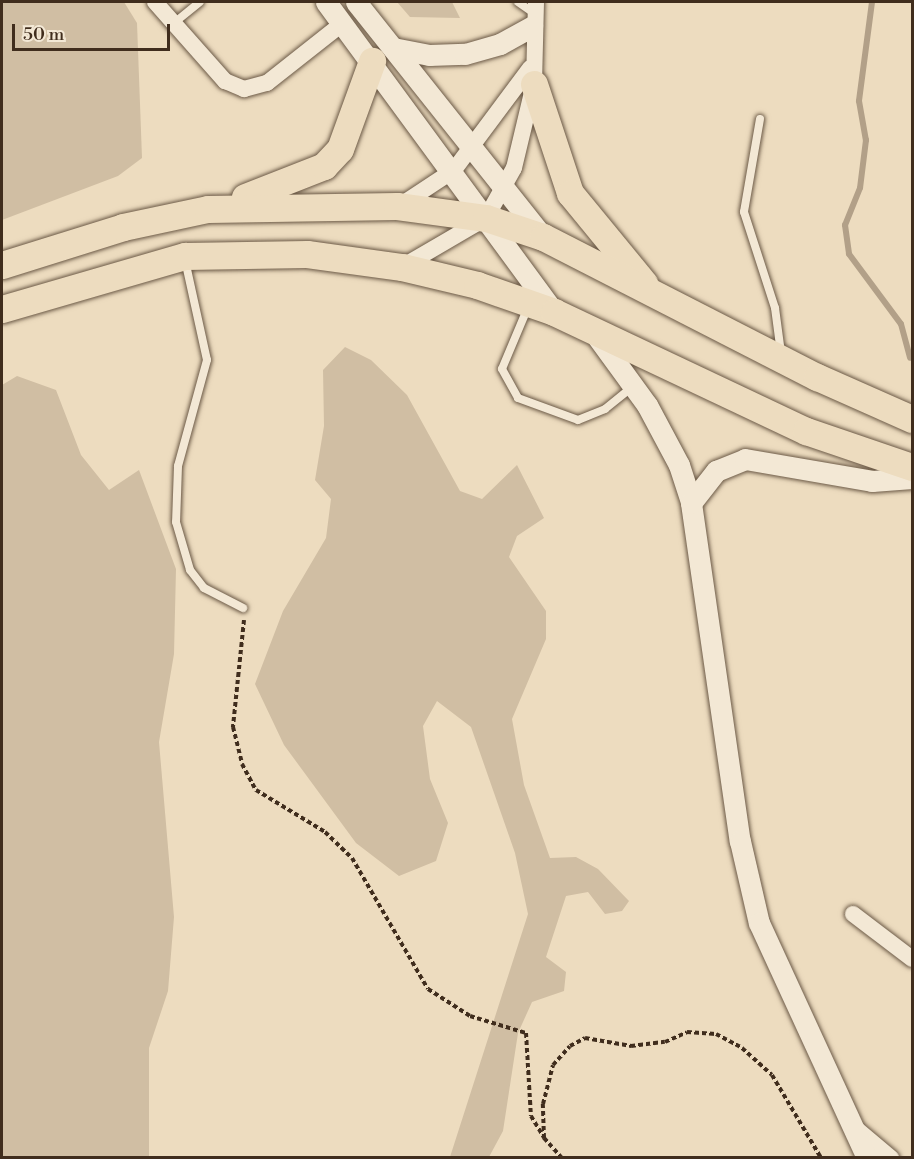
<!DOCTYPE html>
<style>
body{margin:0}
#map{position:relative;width:914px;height:1159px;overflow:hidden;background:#eddcbf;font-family:"Libre Bodoni",serif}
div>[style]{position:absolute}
.green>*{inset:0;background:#d0bea3}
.stream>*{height:6px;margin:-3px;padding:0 3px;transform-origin:3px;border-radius:3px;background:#b2a088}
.path>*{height:4px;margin-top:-2px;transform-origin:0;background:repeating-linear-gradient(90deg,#402d1d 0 4.5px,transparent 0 7.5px)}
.roads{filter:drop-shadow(0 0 2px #6b5946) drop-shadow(0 0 2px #6b5946)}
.service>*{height:8px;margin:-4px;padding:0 4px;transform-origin:4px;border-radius:4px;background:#f3e8d5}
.minor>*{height:16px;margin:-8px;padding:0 8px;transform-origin:8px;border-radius:8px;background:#f3e8d5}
.tertiary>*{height:21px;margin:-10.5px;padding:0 10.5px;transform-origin:10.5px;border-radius:10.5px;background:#f3e8d5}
.trunk>*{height:27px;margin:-13.5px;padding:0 13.5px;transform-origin:13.5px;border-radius:13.5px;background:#eddcbf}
span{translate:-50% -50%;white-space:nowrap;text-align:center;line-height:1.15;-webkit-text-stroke:4.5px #f3e8d5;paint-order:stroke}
.frame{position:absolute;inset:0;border:3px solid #402d1d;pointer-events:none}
.scale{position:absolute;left:12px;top:24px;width:158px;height:27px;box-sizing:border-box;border:3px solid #402d1d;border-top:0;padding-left:8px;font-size:18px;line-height:21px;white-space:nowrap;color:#402d1d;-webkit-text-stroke:4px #f3e8d5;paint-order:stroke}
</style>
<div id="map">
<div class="green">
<i style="clip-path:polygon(2px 2px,124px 2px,137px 23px,142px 158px,118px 176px,2px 220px)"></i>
<i style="clip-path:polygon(397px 2px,452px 2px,460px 18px,410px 17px)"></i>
<i style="clip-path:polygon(345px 347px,371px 360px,407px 395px,460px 491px,482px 499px,517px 465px,544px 518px,517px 536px,509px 557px,546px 611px,546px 639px,512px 719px,524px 785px,550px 858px,576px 857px,598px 869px,629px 901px,622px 911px,605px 914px,588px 892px,566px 896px,546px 957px,566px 972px,564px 991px,532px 1002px,518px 1033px,503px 1131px,489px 1157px,450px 1157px,528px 914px,515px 853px,471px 727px,437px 701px,423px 726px,430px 779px,448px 823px,436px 861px,399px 876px,356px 843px,284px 745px,255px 684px,283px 611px,326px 538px,331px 499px,315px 480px,324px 426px,323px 370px)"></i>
<i style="clip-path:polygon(17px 376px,56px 390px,81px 455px,109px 490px,139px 470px,176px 569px,174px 654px,159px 742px,174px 917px,168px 991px,149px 1048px,149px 1157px,2px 1157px,2px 385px)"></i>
</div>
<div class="stream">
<i style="left:872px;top:2px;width:100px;rotate:97.5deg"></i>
<i style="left:859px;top:101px;width:40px;rotate:80deg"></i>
<i style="left:866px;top:140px;width:48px;rotate:97.1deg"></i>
<i style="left:860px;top:188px;width:40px;rotate:112deg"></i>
<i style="left:845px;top:225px;width:29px;rotate:82deg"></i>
<i style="left:849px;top:254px;width:87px;rotate:53.4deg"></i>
<i style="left:901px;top:324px;width:35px;rotate:75deg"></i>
</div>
<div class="path">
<i style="left:244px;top:620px;width:108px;rotate:95.9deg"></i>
<i style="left:233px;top:727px;width:38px;rotate:76deg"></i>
<i style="left:242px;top:764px;width:30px;rotate:62deg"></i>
<i style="left:256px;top:790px;width:81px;rotate:31.3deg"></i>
<i style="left:325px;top:832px;width:37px;rotate:44deg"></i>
<i style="left:352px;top:858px;width:151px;rotate:59.9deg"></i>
<i style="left:428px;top:989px;width:50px;rotate:32.7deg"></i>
<i style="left:470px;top:1016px;width:59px;rotate:16.9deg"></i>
<i style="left:526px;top:1033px;width:83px;rotate:86.6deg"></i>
<i style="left:531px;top:1116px;width:26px;rotate:59deg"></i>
<i style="left:562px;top:1158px;width:27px;rotate:-132deg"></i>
<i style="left:544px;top:1138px;width:34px;rotate:-92deg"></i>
<i style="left:543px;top:1104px;width:40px;rotate:-75.6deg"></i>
<i style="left:553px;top:1065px;width:25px;rotate:-48deg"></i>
<i style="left:570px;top:1046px;width:17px;rotate:-28deg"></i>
<i style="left:585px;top:1038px;width:47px;rotate:9.9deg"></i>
<i style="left:631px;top:1046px;width:34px;rotate:-7deg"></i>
<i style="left:665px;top:1042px;width:24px;rotate:-24deg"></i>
<i style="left:687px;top:1032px;width:29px;rotate:4deg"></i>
<i style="left:716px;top:1034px;width:30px;rotate:28deg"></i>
<i style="left:742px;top:1048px;width:40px;rotate:42deg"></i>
<i style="left:772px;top:1075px;width:96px;rotate:59.4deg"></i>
</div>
<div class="roads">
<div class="service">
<i style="left:518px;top:2px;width:21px;rotate:35deg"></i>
<i style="left:174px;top:23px;width:33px;rotate:-39deg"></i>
<i style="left:760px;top:119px;width:94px;rotate:99.8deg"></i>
<i style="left:744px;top:212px;width:101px;rotate:72.1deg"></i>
<i style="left:775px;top:308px;width:45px;rotate:82.4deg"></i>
<i style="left:185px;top:260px;width:102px;rotate:77.6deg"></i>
<i style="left:207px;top:360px;width:110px;rotate:105.3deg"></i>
<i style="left:178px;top:466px;width:56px;rotate:92deg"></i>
<i style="left:176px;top:522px;width:50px;rotate:73.7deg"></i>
<i style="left:190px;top:570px;width:23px;rotate:52deg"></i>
<i style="left:204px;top:588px;width:44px;rotate:27.1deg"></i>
<i style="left:528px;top:307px;width:67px;rotate:112.8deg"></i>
<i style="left:502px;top:369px;width:33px;rotate:61deg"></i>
<i style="left:518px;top:398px;width:64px;rotate:20.1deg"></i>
<i style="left:578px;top:420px;width:29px;rotate:-22deg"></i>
<i style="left:605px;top:409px;width:36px;rotate:-39deg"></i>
</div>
<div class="minor">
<i style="left:155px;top:2px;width:106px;rotate:48.5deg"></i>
<i style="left:225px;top:81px;width:21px;rotate:23deg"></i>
<i style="left:244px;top:89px;width:24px;rotate:-15deg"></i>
<i style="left:267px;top:83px;width:97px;rotate:-38.3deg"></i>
<i style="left:401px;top:205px;width:64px;rotate:-33.4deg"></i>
<i style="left:454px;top:170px;width:127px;rotate:-53.3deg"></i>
<i style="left:402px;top:267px;width:97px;rotate:-30.3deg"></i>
<i style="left:486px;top:218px;width:57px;rotate:-60.8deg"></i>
<i style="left:514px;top:168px;width:86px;rotate:-76.6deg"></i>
<i style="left:534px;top:84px;width:82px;rotate:-88.6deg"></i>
<i style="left:853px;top:914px;width:74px;rotate:37.3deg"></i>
<i style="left:853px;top:1126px;width:50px;rotate:40.1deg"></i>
</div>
<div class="tertiary">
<i style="left:326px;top:2px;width:385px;rotate:53.7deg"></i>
<i style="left:356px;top:2px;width:300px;rotate:51.5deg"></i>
<i style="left:393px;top:48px;width:37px;rotate:11deg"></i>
<i style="left:429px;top:55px;width:36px;rotate:-2deg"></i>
<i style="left:465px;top:54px;width:36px;rotate:-16deg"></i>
<i style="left:500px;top:44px;width:37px;rotate:-29deg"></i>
<i style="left:593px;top:331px;width:92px;rotate:53.9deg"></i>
<i style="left:647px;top:405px;width:68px;rotate:61.9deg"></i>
<i style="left:679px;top:465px;width:40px;rotate:72deg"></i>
<i style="left:691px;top:503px;width:342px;rotate:81.8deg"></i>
<i style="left:740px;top:841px;width:84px;rotate:77deg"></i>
<i style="left:759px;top:923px;width:259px;rotate:65.3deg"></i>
<i style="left:691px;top:503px;width:41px;rotate:-52deg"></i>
<i style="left:716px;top:471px;width:31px;rotate:-22deg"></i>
<i style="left:745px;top:459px;width:129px;rotate:9.8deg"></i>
<i style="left:872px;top:481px;width:40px;rotate:-4.3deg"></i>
</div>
<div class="trunk">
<i style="left:534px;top:84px;width:115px;rotate:71.7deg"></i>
<i style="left:570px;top:193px;width:117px;rotate:50.6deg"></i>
<i style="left:245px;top:197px;width:85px;rotate:-21.4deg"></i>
<i style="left:324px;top:166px;width:23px;rotate:-47deg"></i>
<i style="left:340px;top:149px;width:94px;rotate:-70deg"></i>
<i style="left:2px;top:265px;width:127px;rotate:-17.4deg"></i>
<i style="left:123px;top:227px;width:87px;rotate:-12deg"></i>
<i style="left:208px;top:209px;width:189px;rotate:-0.9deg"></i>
<i style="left:397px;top:206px;width:90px;rotate:7.7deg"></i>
<i style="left:486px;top:218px;width:60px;rotate:18.4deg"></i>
<i style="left:543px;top:237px;width:308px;rotate:27.1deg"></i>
<i style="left:817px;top:377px;width:104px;rotate:23.9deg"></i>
<i style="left:2px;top:309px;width:191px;rotate:-16.2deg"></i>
<i style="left:185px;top:256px;width:122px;rotate:-0.9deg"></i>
<i style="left:307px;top:254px;width:96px;rotate:7.8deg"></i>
<i style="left:402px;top:267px;width:77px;rotate:13.5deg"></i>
<i style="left:477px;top:285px;width:82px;rotate:19.3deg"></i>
<i style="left:554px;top:312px;width:279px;rotate:25.3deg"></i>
<i style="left:806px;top:431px;width:112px;rotate:18.8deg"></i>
</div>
</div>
<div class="frame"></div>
<div class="scale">50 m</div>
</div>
